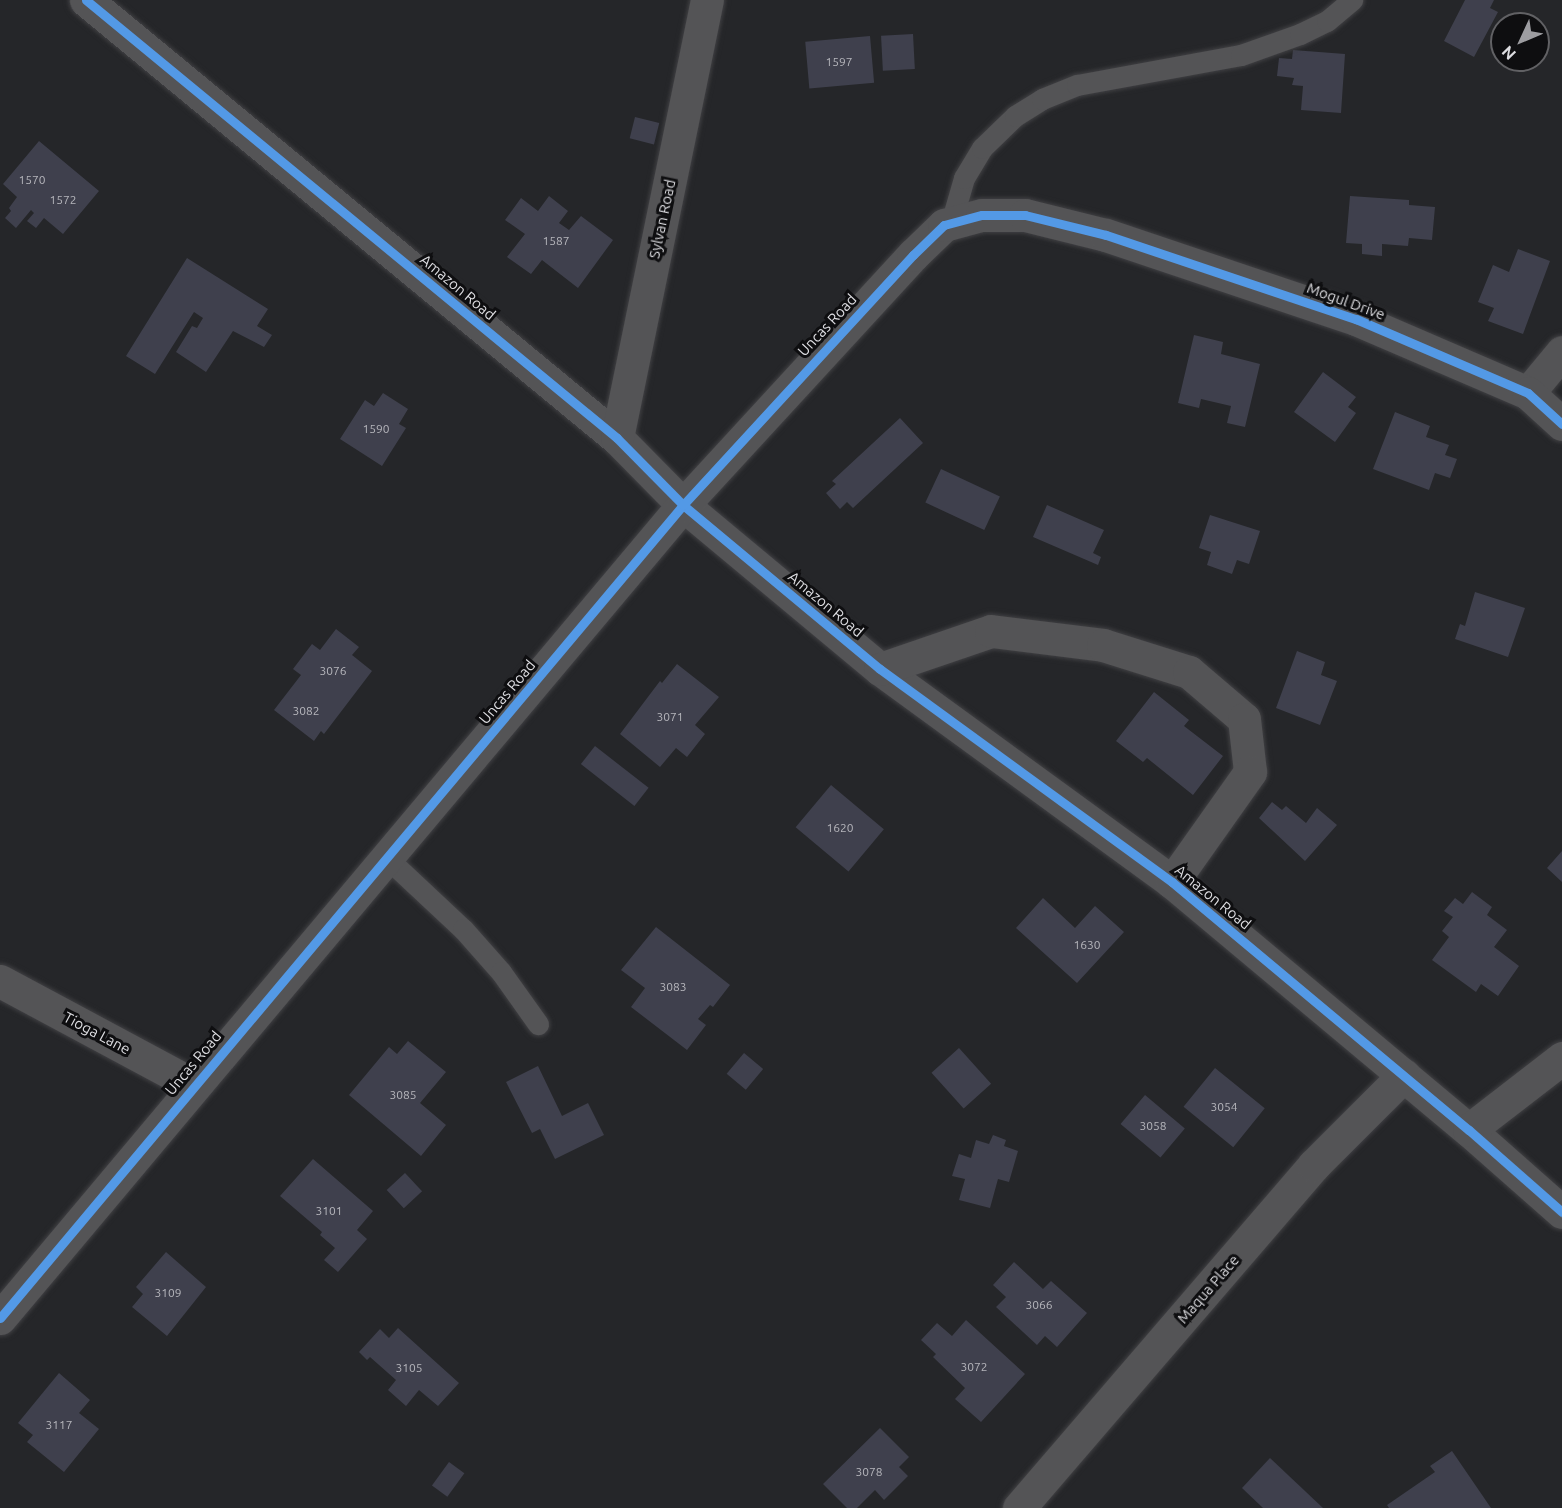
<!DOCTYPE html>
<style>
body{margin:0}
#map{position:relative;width:1562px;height:1508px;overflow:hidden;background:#252629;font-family:Ubuntu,sans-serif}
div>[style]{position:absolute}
.building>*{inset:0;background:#3f404d;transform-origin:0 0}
.roads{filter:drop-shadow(0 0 2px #404043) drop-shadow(0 0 2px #404043)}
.lane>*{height:21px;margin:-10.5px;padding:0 10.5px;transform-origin:10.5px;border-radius:10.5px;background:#545456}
.street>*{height:33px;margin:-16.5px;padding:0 16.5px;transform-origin:16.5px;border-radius:16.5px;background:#545456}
.cycleway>*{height:9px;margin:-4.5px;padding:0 4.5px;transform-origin:4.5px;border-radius:4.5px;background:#5399e6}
span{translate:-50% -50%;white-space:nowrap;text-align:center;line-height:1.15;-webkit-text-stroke:6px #0e0e10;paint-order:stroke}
.number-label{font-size:12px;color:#b6b6bc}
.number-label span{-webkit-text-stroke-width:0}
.street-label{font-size:15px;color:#dddde1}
.north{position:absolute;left:1490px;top:12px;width:60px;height:60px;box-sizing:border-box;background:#0e0e10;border:2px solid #616164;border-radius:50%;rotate:226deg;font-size:16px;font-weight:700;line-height:24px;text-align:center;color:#dddde1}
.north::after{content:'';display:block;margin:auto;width:21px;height:27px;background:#9d9da1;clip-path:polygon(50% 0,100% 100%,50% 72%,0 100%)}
</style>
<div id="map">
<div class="building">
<i style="clip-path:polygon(1465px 0,1494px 0,1490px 8px,1498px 12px,1474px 57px,1444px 41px)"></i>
<i style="left:913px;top:34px;width:35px;height:32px;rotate:87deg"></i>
<i style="left:870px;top:36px;width:47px;height:65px;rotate:85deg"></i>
<i style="clip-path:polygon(1293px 50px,1345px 54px,1341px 113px,1301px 110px,1303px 86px,1292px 85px,1294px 78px,1277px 76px,1279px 58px,1292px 59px)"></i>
<i style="left:635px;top:117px;width:25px;height:22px;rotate:14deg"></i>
<i style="clip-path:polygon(39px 141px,99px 191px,63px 234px,44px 218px,36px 228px,27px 221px,34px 213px,31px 210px,16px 228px,5px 218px,11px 211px,9px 208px,17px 197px,3px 184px)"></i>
<i style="clip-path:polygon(549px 196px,568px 211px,559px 223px,569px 230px,581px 216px,613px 240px,578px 288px,542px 260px,531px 274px,507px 257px,525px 234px,505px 220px,521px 198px,538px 211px)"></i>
<i style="clip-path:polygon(1350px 196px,1409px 200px,1409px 205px,1435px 207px,1432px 240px,1409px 238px,1408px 246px,1382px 244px,1382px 256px,1362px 254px,1362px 244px,1346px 243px)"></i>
<i style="clip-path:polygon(1518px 249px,1550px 261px,1523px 334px,1488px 321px,1494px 308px,1478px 302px,1493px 265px,1509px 272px)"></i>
<i style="clip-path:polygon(187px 258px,268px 309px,257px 326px,272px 335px,264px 347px,233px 331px,206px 372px,176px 352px,192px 326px,197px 328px,203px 318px,194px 312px,155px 374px,126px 356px)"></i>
<i style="clip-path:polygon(1194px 335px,1223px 342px,1221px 354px,1260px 364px,1245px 427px,1227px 423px,1231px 406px,1201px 399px,1199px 408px,1178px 403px)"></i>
<i style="clip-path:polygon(1323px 372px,1356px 397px,1348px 407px,1356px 413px,1335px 442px,1294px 412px)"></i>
<i style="clip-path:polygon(383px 393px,408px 409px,399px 424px,406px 428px,382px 466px,340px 439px,365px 400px,374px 406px)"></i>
<i style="clip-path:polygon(1395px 412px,1430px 426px,1426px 437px,1449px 445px,1445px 455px,1457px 459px,1450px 478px,1435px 473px,1429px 490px,1373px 469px)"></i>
<i style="clip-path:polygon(900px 418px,923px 443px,853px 508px,847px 502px,840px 509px,826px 493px,836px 484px,832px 481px)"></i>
<i style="left:941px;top:469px;width:65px;height:37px;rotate:25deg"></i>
<i style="clip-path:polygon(1047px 505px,1104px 530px,1093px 553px,1101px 557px,1098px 565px,1033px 537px)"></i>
<i style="clip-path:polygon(1210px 515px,1260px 531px,1249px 564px,1237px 560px,1232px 574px,1207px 565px,1211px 552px,1199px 548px)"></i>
<i style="clip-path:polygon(1475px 592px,1525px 608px,1508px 657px,1455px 639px,1460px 624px,1465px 626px)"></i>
<i style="clip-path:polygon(336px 629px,359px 647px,352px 655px,372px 671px,324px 734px,321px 731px,314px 741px,274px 710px,301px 675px,293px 669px,312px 644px,320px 650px)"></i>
<i style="clip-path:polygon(1297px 651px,1325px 662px,1321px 675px,1337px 681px,1320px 725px,1276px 708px)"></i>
<i style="clip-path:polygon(677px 664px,719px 697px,695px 725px,705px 734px,687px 757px,676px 748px,660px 767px,620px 734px,660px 681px,662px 683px)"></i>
<i style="clip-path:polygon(1154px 692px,1189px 720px,1184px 726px,1223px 756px,1193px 795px,1147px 758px,1143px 762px,1116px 741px)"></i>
<i style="left:595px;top:746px;width:68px;height:23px;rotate:38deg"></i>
<i style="left:831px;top:785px;width:69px;height:55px;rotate:40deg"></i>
<i style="clip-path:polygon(1272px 802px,1282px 810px,1286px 806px,1306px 823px,1317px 808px,1337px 825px,1305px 861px,1259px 818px)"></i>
<i style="clip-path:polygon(1562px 851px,1562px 882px,1547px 868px)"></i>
<i style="clip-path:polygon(1472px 892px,1492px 907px,1487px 915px,1507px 930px,1494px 947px,1519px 966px,1498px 996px,1481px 984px,1476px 992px,1432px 960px,1449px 937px,1442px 931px,1453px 917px,1444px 911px,1455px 898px,1463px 904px)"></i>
<i style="clip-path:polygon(1043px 898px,1075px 928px,1095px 906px,1124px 932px,1077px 983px,1016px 928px)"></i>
<i style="clip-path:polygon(656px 927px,730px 985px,713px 1007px,710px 1005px,698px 1019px,706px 1025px,687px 1050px,631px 1007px,645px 988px,621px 970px)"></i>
<i style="clip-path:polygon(408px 1041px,446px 1072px,420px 1103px,446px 1125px,421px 1156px,349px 1095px,389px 1047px,397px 1054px)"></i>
<i style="left:959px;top:1048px;width:48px;height:37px;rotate:48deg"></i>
<i style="left:744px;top:1053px;width:25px;height:27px;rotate:40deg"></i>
<i style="clip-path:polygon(538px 1066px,562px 1116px,588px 1103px,604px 1135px,555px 1159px,540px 1129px,532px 1133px,506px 1082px)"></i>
<i style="left:1215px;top:1068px;width:64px;height:50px;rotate:39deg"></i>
<i style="left:1145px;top:1095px;width:52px;height:38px;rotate:40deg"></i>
<i style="clip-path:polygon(993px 1135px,1006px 1140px,1004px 1146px,1018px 1151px,1009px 1182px,998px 1179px,990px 1208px,959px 1200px,965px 1179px,952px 1176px,959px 1154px,971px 1158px,976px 1140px,989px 1144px)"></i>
<i style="clip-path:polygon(313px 1159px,373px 1211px,357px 1230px,367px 1239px,338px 1272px,324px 1260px,335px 1248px,320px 1235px,322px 1232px,280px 1196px)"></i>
<i style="left:405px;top:1173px;width:25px;height:25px;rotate:47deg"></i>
<i style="clip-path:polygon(166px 1252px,206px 1287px,167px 1336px,132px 1307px,143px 1294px,136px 1287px)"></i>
<i style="clip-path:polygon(1014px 1262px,1043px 1289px,1051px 1281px,1087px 1313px,1057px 1347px,1045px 1336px,1037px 1345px,996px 1307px,1006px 1297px,993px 1285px)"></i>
<i style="clip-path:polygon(966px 1320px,1025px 1374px,981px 1422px,955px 1399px,965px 1388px,933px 1357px,936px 1354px,921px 1340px,937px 1323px,952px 1336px)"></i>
<i style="clip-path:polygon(398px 1328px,459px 1383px,438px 1406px,419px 1390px,406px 1406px,388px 1390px,396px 1380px,370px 1357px,367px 1360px,359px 1352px,380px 1329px,389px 1338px)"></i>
<i style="clip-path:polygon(59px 1373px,90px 1400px,79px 1413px,99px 1429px,64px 1472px,27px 1442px,33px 1435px,18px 1423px)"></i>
<i style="clip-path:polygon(880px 1428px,909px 1457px,899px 1467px,908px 1476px,884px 1500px,875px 1490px,857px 1508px,847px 1508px,823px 1484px)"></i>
<i style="clip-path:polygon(1452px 1451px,1491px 1508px,1389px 1508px,1387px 1505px,1435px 1472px,1430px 1466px)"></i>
<i style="clip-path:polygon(1270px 1458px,1323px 1508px,1263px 1508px,1242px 1488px)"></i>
<i style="left:449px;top:1462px;width:19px;height:29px;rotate:36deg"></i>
</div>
<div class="roads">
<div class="lane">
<i style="left:951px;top:223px;width:47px;rotate:-73.9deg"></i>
<i style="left:964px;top:178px;width:35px;rotate:-59deg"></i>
<i style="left:982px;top:148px;width:46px;rotate:-44.1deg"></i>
<i style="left:1015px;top:116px;width:32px;rotate:-32deg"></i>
<i style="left:1042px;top:99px;width:38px;rotate:-22deg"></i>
<i style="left:1077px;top:85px;width:167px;rotate:-10.4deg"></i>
<i style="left:1241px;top:55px;width:63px;rotate:-19.6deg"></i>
<i style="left:1300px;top:34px;width:30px;rotate:-26deg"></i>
<i style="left:1327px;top:21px;width:33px;rotate:-40deg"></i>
<i style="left:387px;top:858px;width:104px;rotate:43.1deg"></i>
<i style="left:463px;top:929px;width:57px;rotate:48.5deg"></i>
<i style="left:501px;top:972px;width:64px;rotate:54.6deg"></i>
</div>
<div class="street">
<i style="left:86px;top:0;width:688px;rotate:39.52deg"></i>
<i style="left:617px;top:438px;width:94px;rotate:45.4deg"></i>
<i style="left:683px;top:505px;width:256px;rotate:39.8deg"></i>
<i style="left:880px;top:669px;width:361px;rotate:36.1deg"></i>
<i style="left:1172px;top:882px;width:387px;rotate:39.9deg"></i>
<i style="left:1469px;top:1130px;width:124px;rotate:41.4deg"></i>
<i style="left:1528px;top:393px;width:53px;rotate:-50.3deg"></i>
<i style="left:617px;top:438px;width:447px;rotate:-78.4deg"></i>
<i style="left:880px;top:669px;width:117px;rotate:-18.9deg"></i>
<i style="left:991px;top:631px;width:113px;rotate:7.1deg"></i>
<i style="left:1103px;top:645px;width:90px;rotate:17.4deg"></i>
<i style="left:1189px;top:672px;width:72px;rotate:40.5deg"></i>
<i style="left:1244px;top:719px;width:53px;rotate:83.5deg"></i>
<i style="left:1250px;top:772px;width:135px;rotate:125.3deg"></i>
<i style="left:0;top:981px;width:220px;rotate:28.2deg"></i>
<i style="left:1469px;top:1130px;width:118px;rotate:-37.7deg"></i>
<i style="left:0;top:1318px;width:1062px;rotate:-49.97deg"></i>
<i style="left:683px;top:505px;width:340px;rotate:-47.4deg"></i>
<i style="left:913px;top:255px;width:43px;rotate:-44.1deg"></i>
<i style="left:944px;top:225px;width:39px;rotate:-15deg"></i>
<i style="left:982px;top:215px;width:43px"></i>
<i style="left:1025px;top:215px;width:83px;rotate:13.9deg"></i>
<i style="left:1106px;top:235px;width:264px;rotate:18.6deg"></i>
<i style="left:1356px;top:319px;width:187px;rotate:23.3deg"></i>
<i style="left:1528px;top:393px;width:46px;rotate:42.4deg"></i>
<i style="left:1019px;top:1508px;width:452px;rotate:-49.3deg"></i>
<i style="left:1314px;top:1165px;width:127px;rotate:-45deg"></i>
</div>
</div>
<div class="cycleway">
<i style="left:86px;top:0;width:688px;rotate:39.52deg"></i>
<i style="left:617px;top:438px;width:94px;rotate:45.4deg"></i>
<i style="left:683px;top:505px;width:256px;rotate:39.8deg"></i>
<i style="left:880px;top:669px;width:361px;rotate:36.1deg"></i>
<i style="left:1172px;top:882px;width:387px;rotate:39.9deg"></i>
<i style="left:1469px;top:1130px;width:124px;rotate:41.4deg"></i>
<i style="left:0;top:1318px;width:1062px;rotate:-49.97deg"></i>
<i style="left:683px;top:505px;width:340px;rotate:-47.4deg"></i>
<i style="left:913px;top:255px;width:43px;rotate:-44.1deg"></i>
<i style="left:944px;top:225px;width:39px;rotate:-15deg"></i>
<i style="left:982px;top:215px;width:43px"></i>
<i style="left:1025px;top:215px;width:83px;rotate:13.9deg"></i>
<i style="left:1106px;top:235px;width:264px;rotate:18.6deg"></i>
<i style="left:1356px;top:319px;width:187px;rotate:23.3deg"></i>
<i style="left:1528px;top:393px;width:46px;rotate:42.4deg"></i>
</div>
<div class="number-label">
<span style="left:839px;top:62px">1597</span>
<span style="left:32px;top:180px">1570</span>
<span style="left:63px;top:200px">1572</span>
<span style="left:556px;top:241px">1587</span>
<span style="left:376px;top:429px">1590</span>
<span style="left:333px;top:671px">3076</span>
<span style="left:306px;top:711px">3082</span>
<span style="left:670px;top:717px">3071</span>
<span style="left:840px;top:828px">1620</span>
<span style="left:1087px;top:945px">1630</span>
<span style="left:673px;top:987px">3083</span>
<span style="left:403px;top:1095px">3085</span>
<span style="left:1224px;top:1107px">3054</span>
<span style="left:1153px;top:1126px">3058</span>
<span style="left:329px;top:1211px">3101</span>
<span style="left:168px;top:1293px">3109</span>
<span style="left:1039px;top:1305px">3066</span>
<span style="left:974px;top:1367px">3072</span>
<span style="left:409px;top:1368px">3105</span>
<span style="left:59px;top:1425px">3117</span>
<span style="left:869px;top:1472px">3078</span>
</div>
<div class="street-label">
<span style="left:662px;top:219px;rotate:-78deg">Sylvan Road</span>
<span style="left:458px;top:287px;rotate:40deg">Amazon Road</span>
<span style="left:1346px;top:301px;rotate:20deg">Mogul Drive</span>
<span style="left:827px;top:325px;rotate:-47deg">Uncas Road</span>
<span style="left:826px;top:604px;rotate:40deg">Amazon Road</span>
<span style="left:507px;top:692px;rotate:-50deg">Uncas Road</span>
<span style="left:1213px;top:897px;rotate:39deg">Amazon Road</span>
<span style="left:97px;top:1033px;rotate:28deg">Tioga Lane</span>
<span style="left:193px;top:1063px;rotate:-50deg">Uncas Road</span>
<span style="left:1208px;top:1289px;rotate:-49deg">Maqua Place</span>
</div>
<div class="north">N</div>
</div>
